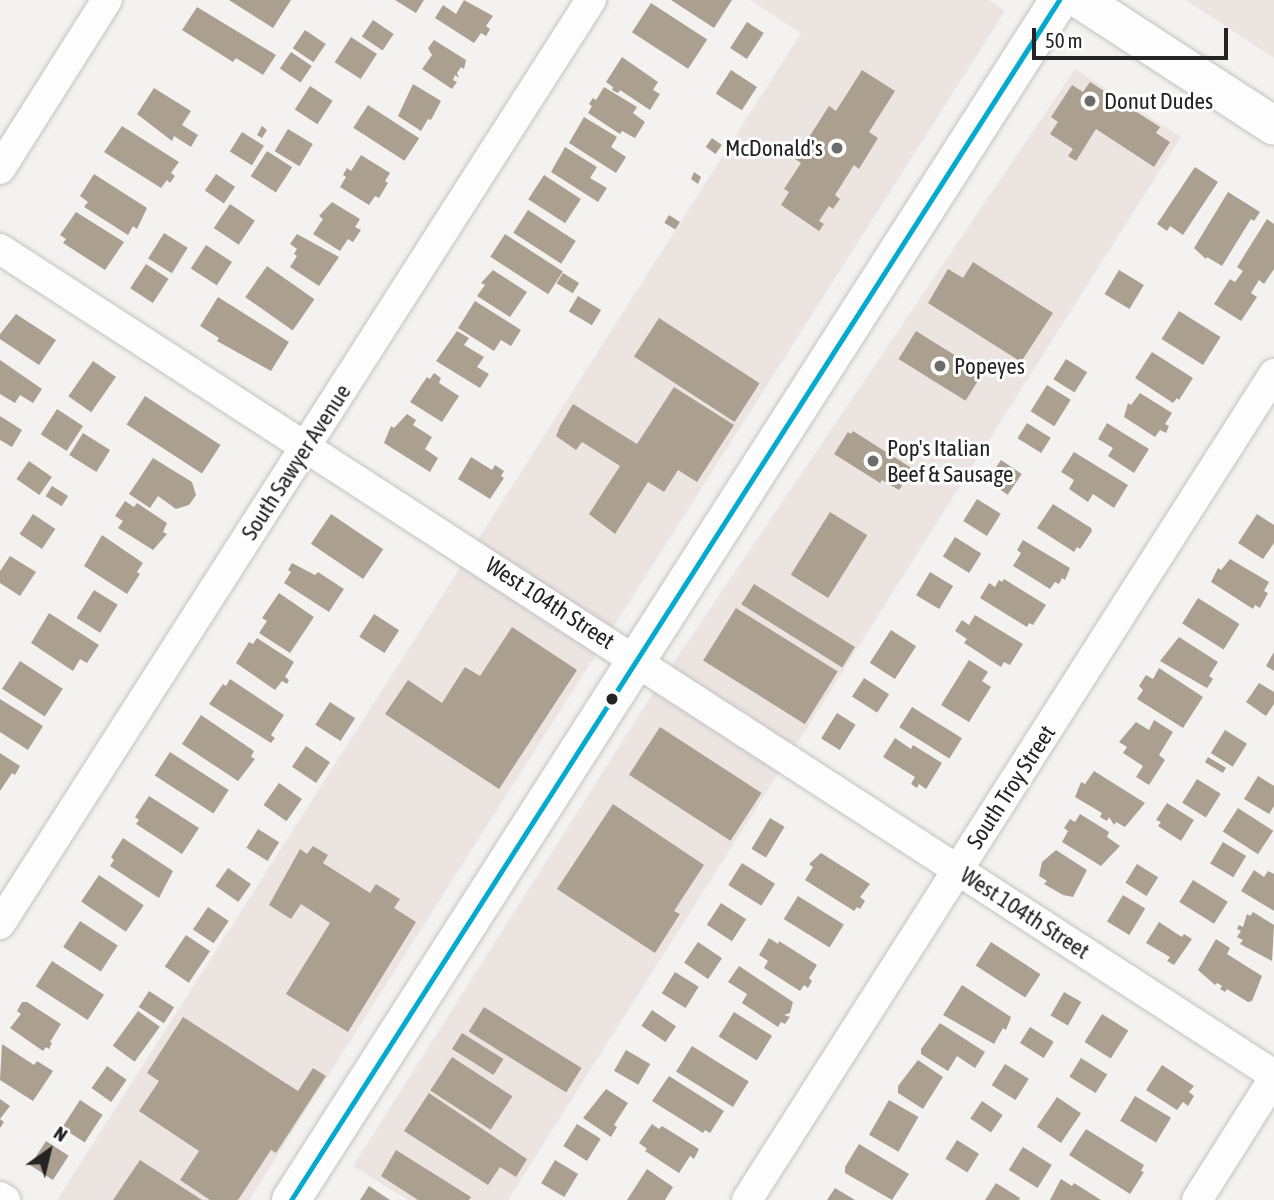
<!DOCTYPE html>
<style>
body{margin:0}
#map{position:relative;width:1274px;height:1200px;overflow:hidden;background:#f4f2f1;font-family:"Asap Condensed",sans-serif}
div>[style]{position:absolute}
.built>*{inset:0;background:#ebe4e1}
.building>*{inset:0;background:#aba090;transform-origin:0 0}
.roads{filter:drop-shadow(0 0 2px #c3c2c1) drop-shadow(0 0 2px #c3c2c1)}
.minor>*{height:30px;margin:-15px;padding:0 15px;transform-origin:15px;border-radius:15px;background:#fdfdfd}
.secondary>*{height:38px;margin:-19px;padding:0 19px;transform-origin:19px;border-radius:19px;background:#fdfdfd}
.bus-1>*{height:5px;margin:-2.5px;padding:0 2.5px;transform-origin:2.5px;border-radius:2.5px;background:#00a9ce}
.dots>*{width:19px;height:19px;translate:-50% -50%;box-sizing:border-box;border:4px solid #fff;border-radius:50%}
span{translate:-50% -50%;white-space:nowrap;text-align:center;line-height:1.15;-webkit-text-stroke:6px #fff;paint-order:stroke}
.poi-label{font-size:23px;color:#252424}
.left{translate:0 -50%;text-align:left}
.right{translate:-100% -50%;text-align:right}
.street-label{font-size:23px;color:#252424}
.north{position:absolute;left:14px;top:1116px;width:70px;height:70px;-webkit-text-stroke:5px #fff;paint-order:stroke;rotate:34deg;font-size:19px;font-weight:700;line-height:28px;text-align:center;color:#252424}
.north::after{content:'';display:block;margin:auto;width:24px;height:32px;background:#252424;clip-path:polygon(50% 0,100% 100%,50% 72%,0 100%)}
.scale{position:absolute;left:1032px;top:28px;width:196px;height:32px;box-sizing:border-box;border:4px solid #252424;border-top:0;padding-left:9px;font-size:21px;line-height:24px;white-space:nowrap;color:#252424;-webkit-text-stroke:5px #fff;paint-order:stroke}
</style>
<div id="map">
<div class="built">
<i style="clip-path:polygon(750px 0,989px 0,1005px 11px,249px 1200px,57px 1200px,801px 33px)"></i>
<i style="clip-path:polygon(1186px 0,1274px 0,1274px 58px)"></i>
<i style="clip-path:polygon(1075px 69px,1181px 137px,508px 1200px,408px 1200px,353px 1166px,651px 696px)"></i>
</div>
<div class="building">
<i style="clip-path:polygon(229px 0,291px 0,273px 28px)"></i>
<i style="clip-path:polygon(395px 0,424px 0,416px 13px)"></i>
<i style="clip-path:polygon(464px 0,493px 16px,486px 26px,490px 29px,486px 36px,481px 33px,474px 43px,435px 18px,443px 5px,456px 14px)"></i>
<i style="clip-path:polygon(671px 0,732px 0,714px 28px)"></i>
<i style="left:651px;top:3px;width:67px;height:35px;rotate:33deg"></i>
<i style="clip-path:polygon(197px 7px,276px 55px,263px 75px,236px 58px,233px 62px,182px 30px)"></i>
<i style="left:373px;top:20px;width:25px;height:20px;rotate:34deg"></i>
<i style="left:747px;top:22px;width:20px;height:31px;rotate:33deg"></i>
<i style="left:305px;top:30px;width:25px;height:22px;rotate:34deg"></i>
<i style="left:351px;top:37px;width:31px;height:30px;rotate:33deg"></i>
<i style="clip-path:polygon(434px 40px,466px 60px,464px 69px,461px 67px,457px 73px,459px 78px,455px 75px,453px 80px,457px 82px,452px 89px,422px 69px,432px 55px,428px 48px)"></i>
<i style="left:291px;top:52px;width:25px;height:20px;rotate:34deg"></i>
<i style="clip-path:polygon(622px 57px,658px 82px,653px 90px,660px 94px,650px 110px,620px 90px,618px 93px,612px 90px,613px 87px,606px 82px)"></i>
<i style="left:731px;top:70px;width:31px;height:28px;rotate:33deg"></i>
<i style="clip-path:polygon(862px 70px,895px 91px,869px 132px,878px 138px,859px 169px,854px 165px,835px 195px,840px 199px,833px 209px,829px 206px,819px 221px,824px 224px,819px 231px,781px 205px,789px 192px,784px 189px,801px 163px,795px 159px,829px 106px,836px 111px)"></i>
<i style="clip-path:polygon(1090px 82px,1160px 127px,1156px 133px,1170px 142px,1154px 167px,1096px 129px,1076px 161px,1068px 156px,1073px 149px,1050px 134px,1058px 122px,1051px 117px,1072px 85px,1083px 92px)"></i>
<i style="clip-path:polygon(413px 84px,441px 101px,431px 120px,428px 119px,421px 131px,398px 116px)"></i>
<i style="left:310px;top:86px;width:27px;height:28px;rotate:33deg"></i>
<i style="clip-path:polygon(604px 87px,637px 107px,633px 113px,645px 122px,635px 138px,622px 131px,620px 134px,588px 113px,592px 106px,589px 104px,593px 98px,596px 100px)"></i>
<i style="clip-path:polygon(154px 88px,191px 111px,182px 125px,198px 135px,191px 147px,174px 136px,172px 141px,137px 114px)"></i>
<i style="left:368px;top:105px;width:61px;height:27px;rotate:33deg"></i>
<i style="clip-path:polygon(584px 117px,617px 137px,611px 147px,626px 157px,616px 173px,569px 143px)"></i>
<i style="clip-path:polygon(122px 126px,179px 162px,171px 173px,175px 176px,170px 183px,167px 180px,161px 188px,104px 152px)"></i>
<i style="clip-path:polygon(262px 126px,267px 130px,262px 138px,257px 135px)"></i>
<i style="left:288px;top:129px;width:29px;height:26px;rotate:31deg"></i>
<i style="left:242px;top:132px;width:26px;height:23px;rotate:32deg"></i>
<i style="left:712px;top:138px;width:12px;height:11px;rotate:35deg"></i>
<i style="clip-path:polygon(565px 147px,597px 167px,590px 178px,607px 188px,598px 202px,551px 172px)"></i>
<i style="left:267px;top:151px;width:30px;height:30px;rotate:33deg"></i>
<i style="clip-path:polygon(361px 155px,390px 173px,385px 181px,388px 183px,379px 198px,375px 196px,369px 205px,340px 187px,346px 177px,343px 175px,347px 168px,351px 171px)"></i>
<i style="clip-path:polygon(1195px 167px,1218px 182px,1183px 235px,1170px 226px,1167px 231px,1157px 224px)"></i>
<i style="clip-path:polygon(694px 172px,701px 177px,698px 184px,691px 179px)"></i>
<i style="clip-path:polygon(94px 174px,147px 208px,137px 229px,133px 226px,128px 235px,84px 207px,88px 202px,80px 196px)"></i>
<i style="left:216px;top:174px;width:23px;height:20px;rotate:34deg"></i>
<i style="left:544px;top:175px;width:44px;height:29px;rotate:33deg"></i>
<i style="clip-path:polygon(1228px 192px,1260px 212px,1254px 221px,1251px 219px,1222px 266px,1207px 257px,1206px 259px,1194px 248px)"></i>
<i style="clip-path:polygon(332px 202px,360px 219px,355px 227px,361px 230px,353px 242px,348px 239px,340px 251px,313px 234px,323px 219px,319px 216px)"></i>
<i style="left:230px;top:204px;width:30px;height:29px;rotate:34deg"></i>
<i style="left:528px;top:210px;width:57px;height:27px;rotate:33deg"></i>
<i style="clip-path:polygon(76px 212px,124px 242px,105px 270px,63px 243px,66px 239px,60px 235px)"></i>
<i style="left:669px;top:215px;width:13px;height:9px;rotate:32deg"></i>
<i style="clip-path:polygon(1267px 219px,1274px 224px,1274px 269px,1264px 284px,1259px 280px,1251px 293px,1257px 297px,1241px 321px,1214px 304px,1230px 279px,1235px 282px,1243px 271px,1237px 267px)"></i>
<i style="left:164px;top:233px;width:28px;height:30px;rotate:32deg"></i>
<i style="clip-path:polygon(297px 234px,339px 257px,319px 286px,290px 267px,297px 256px,294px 254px,297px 249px,290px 244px)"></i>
<i style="left:505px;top:234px;width:69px;height:27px;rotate:33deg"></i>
<i style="left:206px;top:245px;width:31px;height:28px;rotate:33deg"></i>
<i style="clip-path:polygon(973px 262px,1053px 313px,1021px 362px,928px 303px,948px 269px,963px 278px)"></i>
<i style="left:146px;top:264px;width:27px;height:29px;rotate:33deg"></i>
<i style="left:267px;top:266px;width:58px;height:38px;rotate:35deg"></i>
<i style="clip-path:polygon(493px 270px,527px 292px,510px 317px,477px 296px,485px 285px,481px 283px)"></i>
<i style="left:1119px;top:270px;width:29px;height:28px;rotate:31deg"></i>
<i style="left:563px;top:273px;width:19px;height:12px;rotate:32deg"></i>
<i style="left:578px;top:296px;width:27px;height:18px;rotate:31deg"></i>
<i style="clip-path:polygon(218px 297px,289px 342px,271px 371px,217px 341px,219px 338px,200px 326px)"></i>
<i style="clip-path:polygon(475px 301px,521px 330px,511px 346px,501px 340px,494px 351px,458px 328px)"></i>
<i style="left:1179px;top:311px;width:49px;height:33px;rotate:32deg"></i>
<i style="clip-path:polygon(16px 314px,56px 340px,39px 365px,0 339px,0 334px)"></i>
<i style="left:659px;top:318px;width:120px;height:46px;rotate:33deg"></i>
<i style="clip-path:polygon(457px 331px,469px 338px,464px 345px,484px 357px,477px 367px,489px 374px,480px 388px,436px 361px)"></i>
<i style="left:916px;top:331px;width:79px;height:33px;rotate:32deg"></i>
<i style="clip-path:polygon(1152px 352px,1193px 378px,1179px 400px,1177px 398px,1173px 403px,1135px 378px)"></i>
<i style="left:1066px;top:359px;width:25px;height:24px;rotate:32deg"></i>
<i style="clip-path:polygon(0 360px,42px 389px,33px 403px,20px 395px,15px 403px,0 394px)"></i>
<i style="left:93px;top:361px;width:28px;height:43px;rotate:35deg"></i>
<i style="clip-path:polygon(434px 373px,441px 378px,439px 383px,459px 396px,442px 422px,410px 402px,427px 377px,430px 379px)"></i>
<i style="left:1047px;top:385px;width:28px;height:31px;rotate:32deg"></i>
<i style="clip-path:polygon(674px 387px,734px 425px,697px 482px,678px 470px,664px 492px,648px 482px,615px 534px,589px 514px,620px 466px,582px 442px,576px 450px,556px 436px,560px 426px,573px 404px,637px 444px)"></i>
<i style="clip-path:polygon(1140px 393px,1172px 413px,1165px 424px,1169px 426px,1166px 433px,1160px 430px,1155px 437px,1124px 417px,1128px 403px,1131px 405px)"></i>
<i style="left:145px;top:396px;width:90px;height:34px;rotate:33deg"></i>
<i style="left:57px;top:409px;width:31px;height:30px;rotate:33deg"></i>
<i style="clip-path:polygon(407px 414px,416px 420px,413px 425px,432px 437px,425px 449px,438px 458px,430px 472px,384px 443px,391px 426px,394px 428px)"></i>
<i style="clip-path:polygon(0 416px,22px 430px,12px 447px,0 440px)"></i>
<i style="left:1027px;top:423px;width:28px;height:18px;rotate:32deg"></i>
<i style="clip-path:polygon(1107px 423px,1149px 449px,1134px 473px,1108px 456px,1113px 448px,1098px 439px)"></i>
<i style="clip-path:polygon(853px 431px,913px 469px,899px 490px,882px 480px,880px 483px,834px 454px,848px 432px,851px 434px)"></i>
<i style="left:83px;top:433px;width:32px;height:26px;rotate:32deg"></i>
<i style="clip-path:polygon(1074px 452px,1128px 485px,1114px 508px,1093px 494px,1088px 502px,1069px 489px,1074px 480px,1061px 472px)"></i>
<i style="clip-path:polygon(471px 457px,492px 470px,495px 465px,504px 471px,501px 476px,504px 478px,490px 499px,458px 479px)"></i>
<i style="clip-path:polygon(153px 458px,192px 482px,196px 495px,189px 505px,176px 509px,158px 496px,150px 508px,129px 494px)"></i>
<i style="left:1001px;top:460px;width:25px;height:25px;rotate:34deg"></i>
<i style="left:29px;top:461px;width:28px;height:22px;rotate:35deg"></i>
<i style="left:52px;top:486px;width:19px;height:12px;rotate:32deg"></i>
<i style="left:977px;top:499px;width:28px;height:26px;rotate:32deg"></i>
<i style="clip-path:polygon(125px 501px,134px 507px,137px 503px,167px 523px,163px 532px,167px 534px,153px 550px,118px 528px,123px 521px,115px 516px)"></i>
<i style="clip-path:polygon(1053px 504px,1091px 528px,1092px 531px,1080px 549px,1077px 547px,1074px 552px,1037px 528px)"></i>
<i style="left:830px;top:512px;width:44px;height:74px;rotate:32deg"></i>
<i style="left:33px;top:514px;width:27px;height:24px;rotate:34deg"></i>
<i style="left:331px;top:514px;width:63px;height:36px;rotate:34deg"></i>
<i style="clip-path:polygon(1257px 514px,1274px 525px,1274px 543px,1263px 559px,1238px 543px)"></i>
<i style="clip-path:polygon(102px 535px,143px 563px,137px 572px,140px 574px,127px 594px,84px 566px)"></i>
<i style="left:955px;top:537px;width:31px;height:23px;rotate:32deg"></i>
<i style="clip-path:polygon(1023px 540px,1070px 568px,1065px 580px,1062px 578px,1059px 584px,1055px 582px,1050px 589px,1013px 566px,1021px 553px,1017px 550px)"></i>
<i style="clip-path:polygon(10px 556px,36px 572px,20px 596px,0 583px,0 571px)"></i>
<i style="clip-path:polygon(1230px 559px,1269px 582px,1264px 591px,1268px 593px,1260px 608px,1255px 605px,1253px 609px,1211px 582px,1218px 568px,1221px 570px)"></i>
<i style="clip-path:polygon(292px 563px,315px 575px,318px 572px,344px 589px,329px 612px,284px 583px,291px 572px,288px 570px)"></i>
<i style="left:930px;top:572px;width:27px;height:27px;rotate:31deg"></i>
<i style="clip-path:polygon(1004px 579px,1046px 605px,1033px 625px,1029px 623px,1027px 627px,980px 598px,989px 583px,995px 587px,999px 580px,1002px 582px)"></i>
<i style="left:754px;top:584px;width:119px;height:24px;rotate:32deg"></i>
<i style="left:94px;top:590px;width:28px;height:33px;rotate:32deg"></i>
<i style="clip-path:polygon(279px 593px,314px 617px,290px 653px,259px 633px,267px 621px,262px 618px)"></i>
<i style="left:1198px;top:598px;width:49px;height:30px;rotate:32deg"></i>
<i style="left:736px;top:608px;width:120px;height:62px;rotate:32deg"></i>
<i style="clip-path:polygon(49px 613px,99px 645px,87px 663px,80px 659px,73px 671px,31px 643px)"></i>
<i style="left:374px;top:614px;width:30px;height:27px;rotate:33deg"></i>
<i style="clip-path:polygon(975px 615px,1023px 644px,1010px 665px,1004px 662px,1001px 667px,964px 643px,967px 639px,955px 631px,962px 620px,969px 625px)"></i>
<i style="clip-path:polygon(512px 627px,577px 670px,499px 789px,385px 714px,408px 680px,442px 703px,465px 667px,480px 676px)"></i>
<i style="left:891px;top:630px;width:30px;height:39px;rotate:33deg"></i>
<i style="clip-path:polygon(1179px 637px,1218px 662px,1209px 676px,1213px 679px,1207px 688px,1160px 661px)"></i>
<i style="clip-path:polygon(257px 638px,294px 662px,285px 677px,289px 680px,287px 684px,282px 681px,275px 690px,236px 663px,249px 642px,253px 644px)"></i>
<i style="clip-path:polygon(1274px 652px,1274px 671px,1266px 666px)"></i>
<i style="clip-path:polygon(969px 660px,988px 672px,982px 681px,991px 687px,969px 722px,941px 705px)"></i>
<i style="left:20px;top:661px;width:51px;height:33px;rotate:33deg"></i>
<i style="clip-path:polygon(1159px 668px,1203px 697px,1183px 728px,1137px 699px,1143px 690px,1139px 686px,1146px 675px,1153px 679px)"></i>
<i style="left:864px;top:678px;width:30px;height:22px;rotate:33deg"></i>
<i style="clip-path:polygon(230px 679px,284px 715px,271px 735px,275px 738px,271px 743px,209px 704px,223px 684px,226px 686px)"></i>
<i style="clip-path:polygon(1259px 683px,1274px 692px,1274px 704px,1266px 716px,1246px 702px)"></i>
<i style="clip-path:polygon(0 699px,43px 726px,28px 750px,0 732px)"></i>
<i style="left:330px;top:702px;width:30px;height:27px;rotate:33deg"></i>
<i style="left:912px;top:707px;width:59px;height:24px;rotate:32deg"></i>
<i style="left:837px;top:713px;width:22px;height:30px;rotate:32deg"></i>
<i style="clip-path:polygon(201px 715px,254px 751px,251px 757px,255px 759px,238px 781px,182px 744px)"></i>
<i style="clip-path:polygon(1154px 720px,1173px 732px,1159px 755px,1165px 760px,1149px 785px,1136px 777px,1143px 766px,1123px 753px,1127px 747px,1119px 742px,1136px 722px,1149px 730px)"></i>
<i style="left:660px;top:727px;width:121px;height:57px;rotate:33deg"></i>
<i style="left:1225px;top:730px;width:26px;height:27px;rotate:32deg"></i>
<i style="clip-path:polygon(895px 738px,911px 749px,913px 745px,942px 763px,926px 789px,919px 784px,917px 788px,911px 784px,915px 777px,883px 757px)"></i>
<i style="left:306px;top:746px;width:29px;height:25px;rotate:34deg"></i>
<i style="left:170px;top:752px;width:70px;height:28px;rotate:33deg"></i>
<i style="clip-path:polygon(0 753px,20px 766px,15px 775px,12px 773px,0 791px)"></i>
<i style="left:1208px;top:757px;width:21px;height:6px;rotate:31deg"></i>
<i style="clip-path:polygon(1094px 771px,1145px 803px,1125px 827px,1116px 822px,1114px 825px,1109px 817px,1107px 821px,1100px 817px,1102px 813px,1075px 797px,1081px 782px,1085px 784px)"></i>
<i style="clip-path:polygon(1258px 776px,1274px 786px,1274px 806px,1269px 814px,1244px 799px)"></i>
<i style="left:1197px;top:779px;width:28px;height:28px;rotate:32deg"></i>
<i style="left:279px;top:783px;width:28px;height:27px;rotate:35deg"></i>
<i style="clip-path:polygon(149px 796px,199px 828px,182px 854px,136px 824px,139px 820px,135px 817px)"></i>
<i style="clip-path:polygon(1167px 803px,1194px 820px,1181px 841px,1158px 826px,1161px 822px,1156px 820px)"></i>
<i style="clip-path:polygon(613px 804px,704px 865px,674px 911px,680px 914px,655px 953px,557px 889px)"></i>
<i style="left:1238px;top:808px;width:42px;height:28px;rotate:33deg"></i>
<i style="clip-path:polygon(1080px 814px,1109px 832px,1107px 837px,1120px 846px,1101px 866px,1062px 842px,1068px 831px,1064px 828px,1070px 819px,1075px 822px)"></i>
<i style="left:770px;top:818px;width:17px;height:36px;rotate:31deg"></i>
<i style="left:258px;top:829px;width:25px;height:22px;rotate:32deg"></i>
<i style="clip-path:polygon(123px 838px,173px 871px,159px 898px,110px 866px,114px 860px,111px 857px)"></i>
<i style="left:1223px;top:842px;width:27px;height:25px;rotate:31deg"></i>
<i style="clip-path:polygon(313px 846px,328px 855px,323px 863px,370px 893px,376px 884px,400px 899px,394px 908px,416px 922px,348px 1032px,286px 994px,330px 923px,301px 904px,291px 919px,269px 905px,300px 849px,307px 854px)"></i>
<i style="clip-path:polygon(1056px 850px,1087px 870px,1073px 897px,1063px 895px,1044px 884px,1047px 881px,1039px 876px,1042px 862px)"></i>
<i style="clip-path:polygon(821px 853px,870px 884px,860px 897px,865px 901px,860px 909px,857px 907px,854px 911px,805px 880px,813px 867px,809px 864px)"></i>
<i style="left:742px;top:863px;width:39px;height:26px;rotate:32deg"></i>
<i style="left:1137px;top:864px;width:25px;height:22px;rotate:32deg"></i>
<i style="left:228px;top:868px;width:28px;height:22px;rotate:35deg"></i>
<i style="clip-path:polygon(1254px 870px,1264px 877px,1268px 871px,1274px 874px,1274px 911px,1241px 891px)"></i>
<i style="left:99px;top:875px;width:54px;height:32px;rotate:34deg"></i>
<i style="left:1193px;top:880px;width:41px;height:26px;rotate:32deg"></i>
<i style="left:1123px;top:895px;width:26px;height:31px;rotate:31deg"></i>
<i style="left:798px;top:896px;width:54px;height:27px;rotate:32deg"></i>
<i style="left:721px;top:903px;width:30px;height:26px;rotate:33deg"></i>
<i style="left:208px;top:907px;width:25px;height:27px;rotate:34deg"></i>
<i style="clip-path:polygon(1253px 912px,1274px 925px,1272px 961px,1240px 944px,1243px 940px,1237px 937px,1241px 931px,1237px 929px,1239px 925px,1243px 927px,1247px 914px,1250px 916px)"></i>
<i style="left:80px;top:921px;width:45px;height:31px;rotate:33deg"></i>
<i style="clip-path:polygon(1159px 922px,1182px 937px,1184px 934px,1192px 939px,1174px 965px,1167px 961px,1170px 957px,1146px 943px)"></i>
<i style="left:186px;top:935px;width:29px;height:38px;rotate:34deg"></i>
<i style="clip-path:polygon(769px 938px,778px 944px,779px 941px,817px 965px,809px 978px,812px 981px,808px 988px,804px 985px,800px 991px,764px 968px,768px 961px,759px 955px)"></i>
<i style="clip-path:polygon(1216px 939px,1230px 948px,1227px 954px,1262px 976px,1252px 1001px,1248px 1002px,1227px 989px,1225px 992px,1220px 989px,1222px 986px,1217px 983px,1215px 985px,1198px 970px)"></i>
<i style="left:698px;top:942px;width:29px;height:25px;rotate:34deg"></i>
<i style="left:991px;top:942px;width:59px;height:28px;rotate:33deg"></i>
<i style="left:52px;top:961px;width:62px;height:30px;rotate:33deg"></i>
<i style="clip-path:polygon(739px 966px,793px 1002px,790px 1013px,784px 1015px,790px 1017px,785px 1024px,781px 1022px,778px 1027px,742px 1003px,747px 994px,728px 982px)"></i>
<i style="left:675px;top:972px;width:28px;height:25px;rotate:32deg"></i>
<i style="clip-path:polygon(962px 985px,1011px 1017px,1006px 1030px,1003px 1028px,994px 1044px,943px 1015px)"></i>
<i style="left:149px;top:991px;width:30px;height:19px;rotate:33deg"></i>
<i style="left:1064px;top:992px;width:20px;height:27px;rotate:30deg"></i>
<i style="clip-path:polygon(22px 1002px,27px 1002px,61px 1024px,50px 1042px,52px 1043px,49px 1049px,46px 1047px,43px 1051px,10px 1028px,21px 1014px,17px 1011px)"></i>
<i style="left:484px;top:1007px;width:115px;height:29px;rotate:32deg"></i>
<i style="left:652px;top:1010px;width:29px;height:19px;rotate:34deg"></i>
<i style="left:138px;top:1011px;width:27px;height:43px;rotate:36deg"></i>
<i style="left:734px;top:1012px;width:45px;height:29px;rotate:32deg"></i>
<i style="left:1102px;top:1014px;width:31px;height:33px;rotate:32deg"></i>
<i style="clip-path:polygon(183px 1017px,298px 1091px,313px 1068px,326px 1076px,276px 1153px,271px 1150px,238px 1200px,210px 1200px,180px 1180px,199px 1151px,139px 1111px,159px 1081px,147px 1073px)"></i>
<i style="clip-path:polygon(940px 1023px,985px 1052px,975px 1068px,957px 1056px,948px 1071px,921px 1054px,921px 1049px)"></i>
<i style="left:1030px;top:1027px;width:28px;height:19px;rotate:32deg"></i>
<i style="left:462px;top:1033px;width:49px;height:19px;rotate:32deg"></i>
<i style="clip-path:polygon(2px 1044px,34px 1065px,37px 1061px,53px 1071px,33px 1101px,0 1080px)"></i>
<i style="left:692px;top:1046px;width:67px;height:30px;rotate:32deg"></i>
<i style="left:626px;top:1050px;width:28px;height:24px;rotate:30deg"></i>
<i style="left:452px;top:1057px;width:72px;height:40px;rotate:33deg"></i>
<i style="left:1081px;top:1058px;width:31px;height:22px;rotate:32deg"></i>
<i style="clip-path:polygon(918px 1060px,943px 1077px,923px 1109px,898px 1093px,898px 1086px)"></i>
<i style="left:1005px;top:1064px;width:28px;height:25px;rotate:32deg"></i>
<i style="clip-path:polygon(1162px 1065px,1194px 1086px,1189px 1092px,1194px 1096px,1188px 1106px,1183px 1102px,1177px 1110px,1146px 1090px)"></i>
<i style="left:107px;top:1066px;width:24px;height:27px;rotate:35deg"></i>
<i style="clip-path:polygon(669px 1076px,724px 1111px,710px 1133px,705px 1130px,703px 1133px,652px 1101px)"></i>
<i style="clip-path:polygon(606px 1089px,628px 1103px,614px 1125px,617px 1127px,611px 1137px,583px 1118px)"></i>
<i style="clip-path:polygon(429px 1093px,527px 1159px,516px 1177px,500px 1167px,488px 1185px,404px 1131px)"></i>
<i style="left:1135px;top:1096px;width:42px;height:29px;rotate:31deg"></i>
<i style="left:1057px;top:1097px;width:29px;height:36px;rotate:34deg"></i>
<i style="clip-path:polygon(0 1099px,10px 1106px,0 1119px,4px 1122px,0 1128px)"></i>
<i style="left:80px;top:1100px;width:27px;height:33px;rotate:33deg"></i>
<i style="left:889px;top:1100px;width:34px;height:40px;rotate:30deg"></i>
<i style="left:982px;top:1101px;width:25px;height:21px;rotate:34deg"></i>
<i style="left:577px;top:1124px;width:28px;height:26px;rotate:32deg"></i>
<i style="clip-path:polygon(652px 1124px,659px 1129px,662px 1126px,699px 1149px,694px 1159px,690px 1156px,679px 1173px,645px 1151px,647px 1149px,639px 1143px)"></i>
<i style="clip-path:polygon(1086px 1129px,1144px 1165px,1141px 1171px,1144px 1172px,1130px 1194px,1069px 1155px)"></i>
<i style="left:957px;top:1140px;width:26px;height:22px;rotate:32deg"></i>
<i style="left:46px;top:1141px;width:27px;height:29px;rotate:33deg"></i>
<i style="clip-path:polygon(859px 1144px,909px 1174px,892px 1200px,845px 1173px,845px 1167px)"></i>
<i style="left:1023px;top:1147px;width:34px;height:27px;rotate:32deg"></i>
<i style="clip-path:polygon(396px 1150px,471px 1197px,469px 1200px,418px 1200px,381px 1176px)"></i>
<i style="clip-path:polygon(140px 1160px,202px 1200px,113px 1200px)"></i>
<i style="left:555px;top:1160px;width:27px;height:27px;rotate:31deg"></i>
<i style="clip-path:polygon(647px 1169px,673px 1187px,665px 1200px,627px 1200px)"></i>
<i style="clip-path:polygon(1061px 1179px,1072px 1186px,1074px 1183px,1101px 1200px,1050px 1200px)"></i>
<i style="clip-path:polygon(996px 1183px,1020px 1198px,1019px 1200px,985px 1200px)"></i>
<i style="clip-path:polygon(369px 1186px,390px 1200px,360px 1200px)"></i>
<i style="clip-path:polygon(835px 1188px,855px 1200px,827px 1200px)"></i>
</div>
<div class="roads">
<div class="minor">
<i style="left:0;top:169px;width:200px;rotate:-57.7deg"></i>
<i style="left:0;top:249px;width:1518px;rotate:32.96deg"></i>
<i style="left:0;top:924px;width:1097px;rotate:-57.4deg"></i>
<i style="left:0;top:1197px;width:6px;rotate:31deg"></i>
<i style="left:747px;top:1200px;width:980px;rotate:-57.46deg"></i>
<i style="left:1197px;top:1200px;width:144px;rotate:-57.7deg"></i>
</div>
<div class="secondary">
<i style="left:1081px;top:0;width:230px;rotate:33.1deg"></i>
<i style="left:291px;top:1200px;width:1425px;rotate:-57.38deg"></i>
</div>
</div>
<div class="bus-1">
<i style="left:291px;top:1200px;width:1425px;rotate:-57.38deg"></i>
</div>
<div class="dots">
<i style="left:1090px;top:101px;background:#6d6c6c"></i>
<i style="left:837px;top:148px;background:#6d6c6c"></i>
<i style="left:940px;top:366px;background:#6d6c6c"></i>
<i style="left:873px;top:461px;background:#6d6c6c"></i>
<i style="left:612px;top:699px;background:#252424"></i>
</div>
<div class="poi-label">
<span class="left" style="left:1104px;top:101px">Donut Dudes</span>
<span class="right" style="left:823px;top:148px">McDonald's</span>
<span class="left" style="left:954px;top:366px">Popeyes</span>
<span class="left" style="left:887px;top:461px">Pop's Italian<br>Beef &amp; Sausage</span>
</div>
<div class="street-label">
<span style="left:296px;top:462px;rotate:-57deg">South Sawyer Avenue</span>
<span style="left:550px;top:603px;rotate:33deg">West 104th Street</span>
<span style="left:1011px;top:787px;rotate:-57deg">South Troy Street</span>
<span style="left:1025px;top:913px;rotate:33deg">West 104th Street</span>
</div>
<div class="north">N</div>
<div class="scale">50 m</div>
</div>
